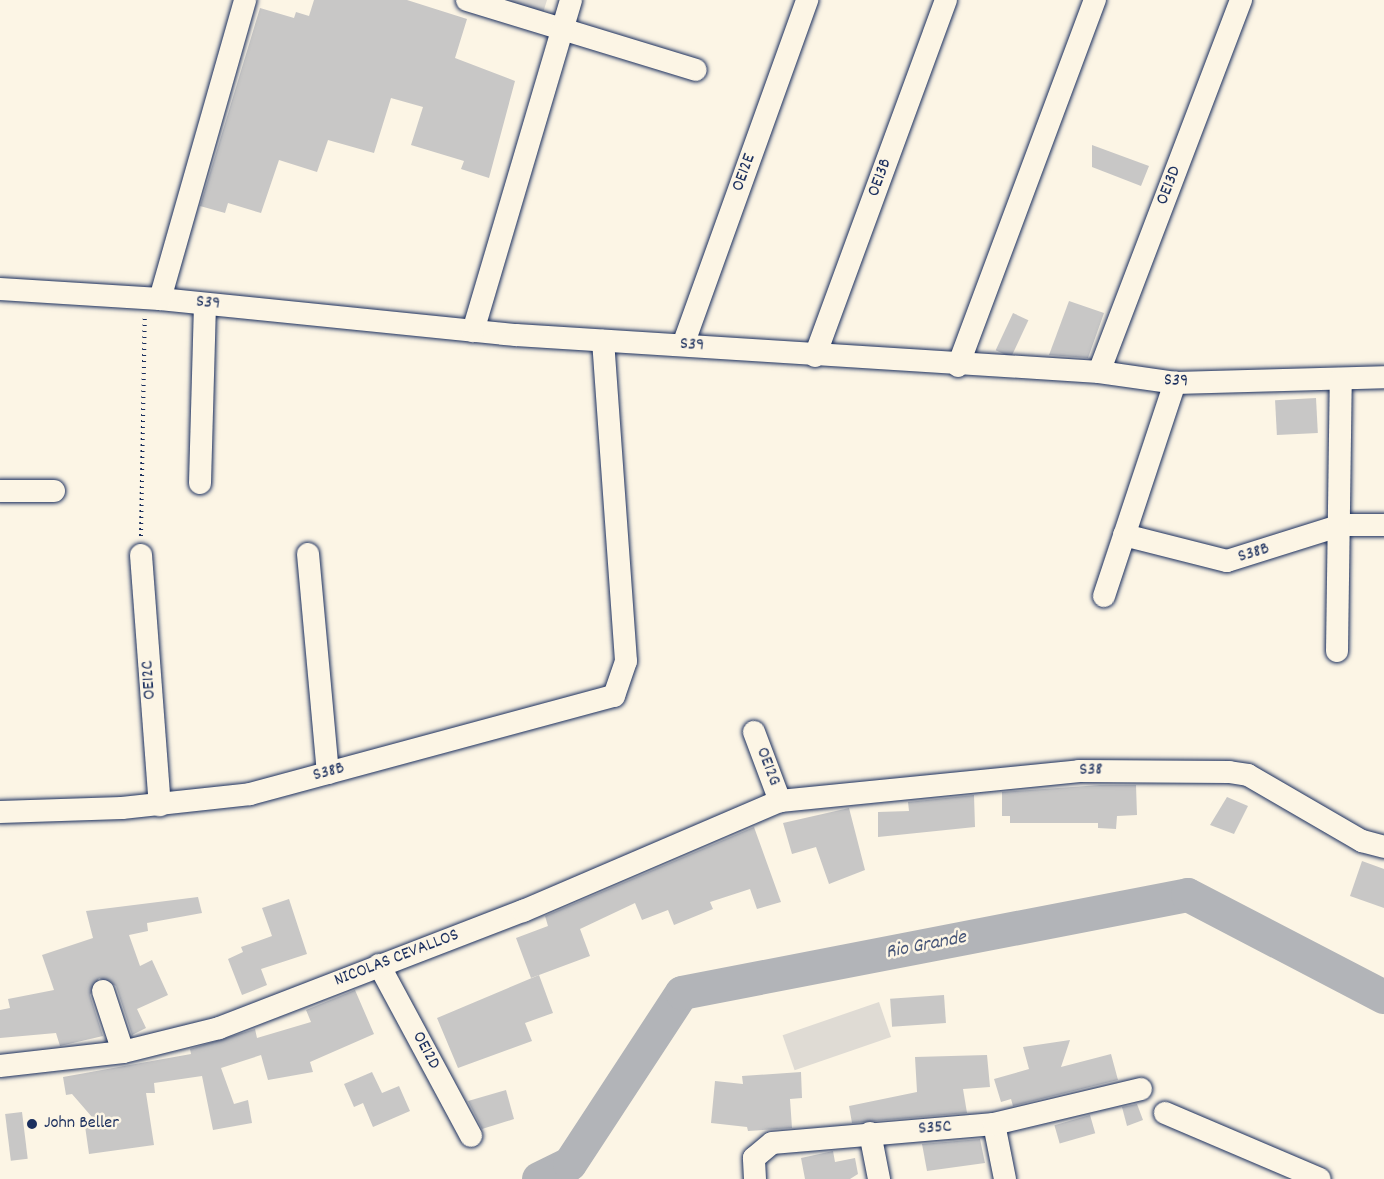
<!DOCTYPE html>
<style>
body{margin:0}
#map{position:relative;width:1384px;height:1179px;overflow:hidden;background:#fcf5e5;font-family:Dekko,sans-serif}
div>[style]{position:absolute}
.green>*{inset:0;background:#dfdbd4;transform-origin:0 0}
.river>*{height:34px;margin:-17px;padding:0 17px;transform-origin:17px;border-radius:17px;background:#b2b4b8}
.building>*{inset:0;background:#c8c7c6;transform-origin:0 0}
.path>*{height:4px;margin-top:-2px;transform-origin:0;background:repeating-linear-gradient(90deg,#1b2f5e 0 1.5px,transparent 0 6px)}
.roads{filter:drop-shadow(0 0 2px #1b2f5e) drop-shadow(0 0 2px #1b2f5e)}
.minor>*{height:22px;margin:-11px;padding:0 11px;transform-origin:11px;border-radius:11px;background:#fcf5e5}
.dots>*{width:16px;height:16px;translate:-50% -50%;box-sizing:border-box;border:3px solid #fcf5e5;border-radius:50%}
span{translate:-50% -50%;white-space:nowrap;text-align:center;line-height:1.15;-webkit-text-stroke:5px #fcf5e5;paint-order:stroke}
.street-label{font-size:18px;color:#1b2f5e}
.poi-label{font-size:18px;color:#1b2f5e}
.left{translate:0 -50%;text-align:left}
.water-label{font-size:20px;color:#485779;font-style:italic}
</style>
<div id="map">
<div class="green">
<i style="clip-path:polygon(491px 0,547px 0,542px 16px)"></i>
<i style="left:879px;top:1002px;width:37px;height:102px;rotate:71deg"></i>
</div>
<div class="river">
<i style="left:539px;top:1179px;width:34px;rotate:-26deg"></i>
<i style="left:570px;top:1164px;width:204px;rotate:-56.8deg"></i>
<i style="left:682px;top:993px;width:515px;rotate:-10.96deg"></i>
<i style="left:1188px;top:895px;width:221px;rotate:27.5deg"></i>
</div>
<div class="building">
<i style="clip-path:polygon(314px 0,407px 0,467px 19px,455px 58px,515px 81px,489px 178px,461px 169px,464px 161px,411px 145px,423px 107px,391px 98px,374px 153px,328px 140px,317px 172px,279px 160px,261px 213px,228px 203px,225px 213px,200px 206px,260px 8px,294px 18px,296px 12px,309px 16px)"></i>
<i style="clip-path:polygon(1092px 145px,1149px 166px,1141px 186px,1092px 167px)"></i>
<i style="clip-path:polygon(1069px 301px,1104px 313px,1088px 358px,1049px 355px)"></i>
<i style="left:1013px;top:313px;width:17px;height:41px;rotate:25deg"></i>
<i style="left:1316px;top:398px;width:35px;height:41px;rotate:87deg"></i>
<i style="clip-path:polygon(1100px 785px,1136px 785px,1137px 815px,1117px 816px,1116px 829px,1098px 828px,1098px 823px,1010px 823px,1010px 816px,1002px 816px,1002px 792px)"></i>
<i style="clip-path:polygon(974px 795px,975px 827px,878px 837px,878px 812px,909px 811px,908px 802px)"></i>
<i style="clip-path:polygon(1227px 797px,1248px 806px,1234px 834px,1210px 825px)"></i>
<i style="clip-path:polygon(849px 808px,865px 870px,829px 884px,816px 847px,792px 854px,783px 823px)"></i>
<i style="clip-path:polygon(754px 827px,781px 902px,757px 909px,750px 889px,710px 902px,713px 909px,674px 925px,668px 910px,642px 920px,635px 903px,580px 929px,590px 956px,531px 978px,516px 938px,548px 926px,545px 916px)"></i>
<i style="clip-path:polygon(1362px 861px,1384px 869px,1384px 908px,1350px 896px)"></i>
<i style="clip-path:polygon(198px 897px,202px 913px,147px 923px,148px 931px,129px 935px,140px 966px,152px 960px,168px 995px,137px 1009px,146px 1028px,132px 1035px,116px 986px,99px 978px,90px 995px,103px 1036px,60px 1046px,56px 1033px,0 1038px,0 1010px,10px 1008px,8px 999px,54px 990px,42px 955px,93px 938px,86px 911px)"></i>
<i style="clip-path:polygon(289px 899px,307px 954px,261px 969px,267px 985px,242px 995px,228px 959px,243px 952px,241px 947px,272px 936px,262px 908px)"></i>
<i style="clip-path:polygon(539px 975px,553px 1013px,525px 1023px,532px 1041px,458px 1068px,437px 1018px)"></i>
<i style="clip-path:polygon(355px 990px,374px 1034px,310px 1062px,313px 1072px,268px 1080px,261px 1055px,221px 1068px,234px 1104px,248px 1100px,252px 1123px,213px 1130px,202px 1076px,154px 1083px,155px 1093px,146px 1093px,154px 1145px,89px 1154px,85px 1126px,98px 1124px,72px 1094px,66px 1095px,63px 1077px,191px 1054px,190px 1049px,255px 1029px,257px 1038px,311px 1022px,306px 1010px)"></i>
<i style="left:944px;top:995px;width:28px;height:54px;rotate:86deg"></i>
<i style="clip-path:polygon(1070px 1040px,1061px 1067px,1111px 1054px,1118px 1080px,1013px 1106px,1011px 1099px,1001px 1102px,994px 1079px,1029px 1069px,1023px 1047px)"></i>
<i style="clip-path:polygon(987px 1055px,990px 1087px,963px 1089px,967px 1113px,852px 1123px,849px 1106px,917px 1092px,915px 1057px)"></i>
<i style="clip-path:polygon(372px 1072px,382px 1093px,399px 1086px,410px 1111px,373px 1127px,363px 1103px,354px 1107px,344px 1084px)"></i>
<i style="clip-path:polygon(801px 1072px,802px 1098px,790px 1099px,792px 1128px,748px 1131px,747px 1127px,711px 1123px,715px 1081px,743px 1084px,742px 1076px)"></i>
<i style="clip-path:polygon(506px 1090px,514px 1119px,482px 1129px,468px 1101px)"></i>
<i style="clip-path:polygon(1137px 1104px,1143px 1120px,1127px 1126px,1122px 1107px)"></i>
<i style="left:22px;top:1112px;width:47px;height:17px;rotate:83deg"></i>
<i style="left:1090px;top:1115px;width:19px;height:37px;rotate:74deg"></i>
<i style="clip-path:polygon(980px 1139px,985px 1163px,927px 1171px,922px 1144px)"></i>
<i style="clip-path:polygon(833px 1151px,835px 1162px,855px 1158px,858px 1174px,850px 1179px,805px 1179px,801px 1158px)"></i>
</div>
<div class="path">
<i style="left:141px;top:536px;width:220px;rotate:-89deg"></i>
</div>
<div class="roads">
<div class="minor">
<i style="left:467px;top:0;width:239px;rotate:17deg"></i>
<i style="left:0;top:289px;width:160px;rotate:3.6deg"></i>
<i style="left:160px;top:299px;width:358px;rotate:5.8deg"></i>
<i style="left:516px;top:335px;width:584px;rotate:3.63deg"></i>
<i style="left:1099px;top:372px;width:77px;rotate:8.2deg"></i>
<i style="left:1175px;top:383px;width:209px;rotate:-1.6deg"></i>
<i style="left:160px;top:299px;width:311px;rotate:-74.1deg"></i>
<i style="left:473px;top:331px;width:345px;rotate:-73.5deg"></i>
<i style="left:683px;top:345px;width:367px;rotate:-70.2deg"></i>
<i style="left:815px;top:356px;width:379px;rotate:-69.8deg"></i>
<i style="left:958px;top:366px;width:391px;rotate:-69.5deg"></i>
<i style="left:1099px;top:372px;width:398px;rotate:-69.1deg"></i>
<i style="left:200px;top:483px;width:179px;rotate:-88.4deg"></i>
<i style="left:0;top:491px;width:54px"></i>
<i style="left:1124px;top:535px;width:106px;rotate:14.2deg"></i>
<i style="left:1227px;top:561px;width:121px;rotate:-17.4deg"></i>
<i style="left:1342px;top:525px;width:42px"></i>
<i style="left:308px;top:554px;width:220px;rotate:84.8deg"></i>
<i style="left:141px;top:555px;width:251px;rotate:85.7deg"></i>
<i style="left:1104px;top:596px;width:225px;rotate:-71.6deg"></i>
<i style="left:1337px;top:651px;width:272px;rotate:-89.2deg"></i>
<i style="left:754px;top:732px;width:74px;rotate:69.4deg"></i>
<i style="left:0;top:812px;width:122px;rotate:-1.9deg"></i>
<i style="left:122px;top:808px;width:129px;rotate:-6.2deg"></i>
<i style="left:250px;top:794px;width:377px;rotate:-15.1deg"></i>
<i style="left:614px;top:696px;width:37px;rotate:-71deg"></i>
<i style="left:626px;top:661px;width:321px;rotate:-94.1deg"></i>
<i style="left:379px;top:965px;width:194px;rotate:61.7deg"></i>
<i style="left:103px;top:991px;width:64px;rotate:71.8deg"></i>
<i style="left:0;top:1066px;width:124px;rotate:-6.5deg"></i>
<i style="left:123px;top:1052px;width:99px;rotate:-14deg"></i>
<i style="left:219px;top:1028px;width:326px;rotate:-21.1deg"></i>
<i style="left:523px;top:911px;width:280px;rotate:-23.2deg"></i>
<i style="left:780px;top:801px;width:301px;rotate:-5.7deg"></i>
<i style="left:1079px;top:771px;width:150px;rotate:0.4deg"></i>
<i style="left:1229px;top:772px;width:19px;rotate:9deg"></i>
<i style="left:1248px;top:775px;width:132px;rotate:30.1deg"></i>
<i style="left:1362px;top:841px;width:23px;rotate:15deg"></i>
<i style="left:1165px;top:1113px;width:168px;rotate:23.1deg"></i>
<i style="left:994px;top:1124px;width:56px;rotate:78.7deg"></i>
<i style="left:870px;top:1133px;width:47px;rotate:78.9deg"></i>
<i style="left:755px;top:1179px;width:21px;rotate:-93deg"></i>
<i style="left:754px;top:1158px;width:23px;rotate:-40deg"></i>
<i style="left:772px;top:1143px;width:223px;rotate:-4.9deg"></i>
<i style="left:994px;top:1124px;width:151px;rotate:-13.4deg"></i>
</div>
</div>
<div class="dots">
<i style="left:32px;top:1124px;background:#1b2f5e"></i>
</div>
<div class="street-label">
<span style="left:745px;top:173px;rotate:-70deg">OE12E</span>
<span style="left:881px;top:178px;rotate:-70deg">OE13B</span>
<span style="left:1170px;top:186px;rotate:-69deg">OE13D</span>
<span style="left:208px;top:304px;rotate:6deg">S39</span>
<span style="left:692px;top:346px;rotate:4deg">S39</span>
<span style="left:1176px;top:382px;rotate:3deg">S39</span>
<span style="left:1254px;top:554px;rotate:-17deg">S38B</span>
<span style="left:150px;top:680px;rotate:-94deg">OE12C</span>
<span style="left:767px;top:767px;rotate:69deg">OE12G</span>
<span style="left:1091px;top:771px;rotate:-1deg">S38</span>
<span style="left:329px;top:773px;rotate:-15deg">S38B</span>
<span style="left:397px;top:959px;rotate:-21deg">NICOLAS CEVALLOS</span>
<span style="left:425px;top:1051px;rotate:62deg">OE12D</span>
<span style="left:935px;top:1129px;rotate:-4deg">S35C</span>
</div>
<div class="poi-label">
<span class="left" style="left:44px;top:1124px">John Beller</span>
</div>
<div class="water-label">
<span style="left:926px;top:946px;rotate:-11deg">Rio Grande</span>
</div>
</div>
